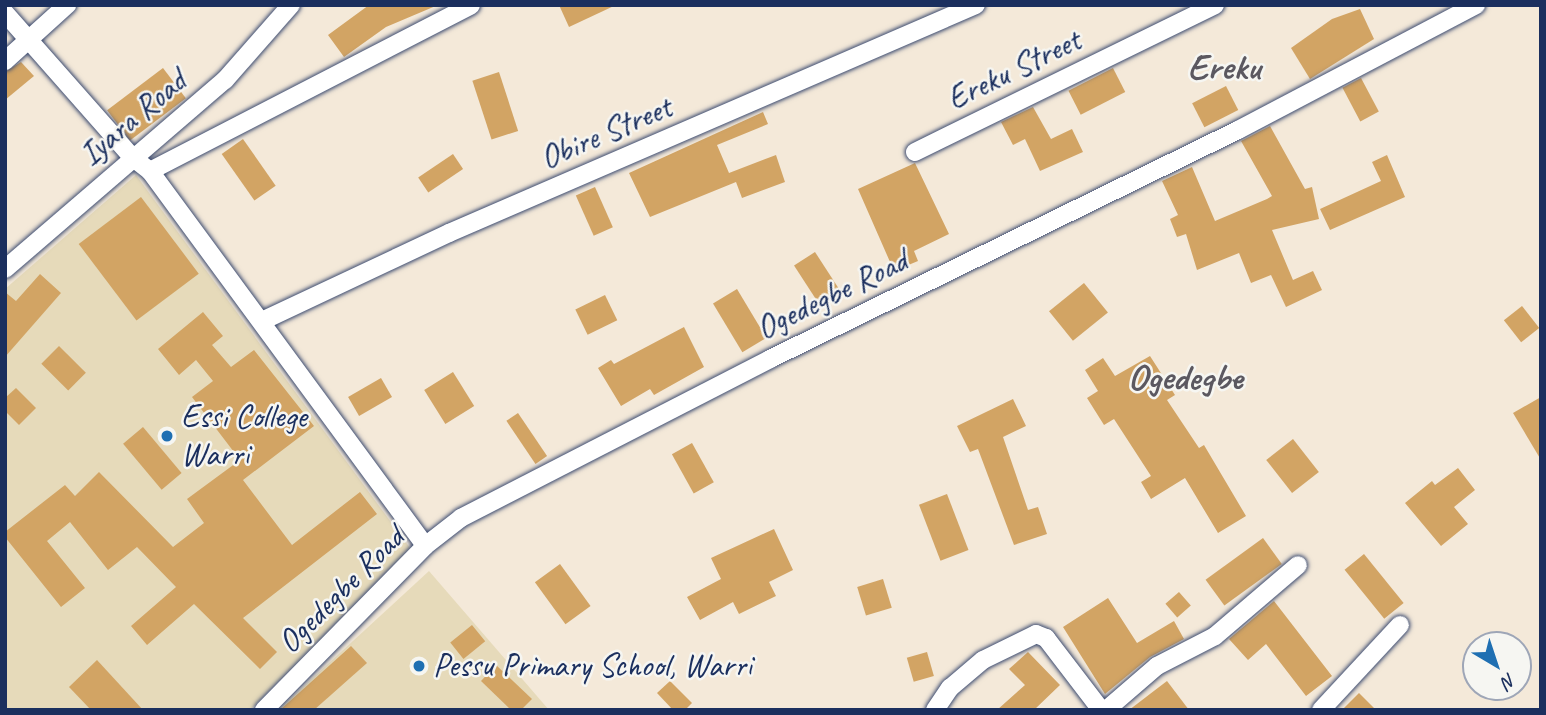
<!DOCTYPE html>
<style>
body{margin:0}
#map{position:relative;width:1546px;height:715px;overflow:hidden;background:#f4e9d9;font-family:Caveat,sans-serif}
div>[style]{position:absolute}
.built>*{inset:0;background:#e6daba}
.building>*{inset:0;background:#d2a464;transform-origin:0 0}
.roads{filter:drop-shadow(0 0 2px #3c4b70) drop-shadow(0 0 2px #3c4b70)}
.minor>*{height:18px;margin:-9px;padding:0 9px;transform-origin:9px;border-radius:9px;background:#fff}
.dots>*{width:19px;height:19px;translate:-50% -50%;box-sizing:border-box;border:4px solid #f6f6f2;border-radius:50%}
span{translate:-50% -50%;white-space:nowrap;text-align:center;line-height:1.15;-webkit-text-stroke:5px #f6f6f2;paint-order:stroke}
.street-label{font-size:33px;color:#1b2f5e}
.poi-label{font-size:33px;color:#1b2f5e}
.left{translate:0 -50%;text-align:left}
.quarter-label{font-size:37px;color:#5b5860;font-weight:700}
.frame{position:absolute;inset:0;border:7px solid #1b2f5e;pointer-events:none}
.north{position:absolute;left:1462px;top:631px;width:70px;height:70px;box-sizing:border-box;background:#f6f6f2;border:2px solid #9ea6b7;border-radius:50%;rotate:141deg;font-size:19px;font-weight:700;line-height:28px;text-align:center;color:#1b2f5e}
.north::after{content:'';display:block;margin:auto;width:24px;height:32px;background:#1f6fb2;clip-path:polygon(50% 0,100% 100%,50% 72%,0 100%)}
</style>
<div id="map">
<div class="built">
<i style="clip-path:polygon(136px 175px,410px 548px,250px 710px,5px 710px,5px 289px)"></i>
<i style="clip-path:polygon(429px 571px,549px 710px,278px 710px)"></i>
</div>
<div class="building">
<i style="clip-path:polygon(369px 5px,438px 5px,386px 27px,344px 57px,328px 35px)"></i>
<i style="clip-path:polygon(559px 5px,616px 5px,569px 27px)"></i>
<i style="clip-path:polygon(1360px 9px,1374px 39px,1310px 79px,1291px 48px,1332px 19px)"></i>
<i style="clip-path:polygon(21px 62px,34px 76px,5px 100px,5px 72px)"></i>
<i style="left:163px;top:68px;width:38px;height:70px;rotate:53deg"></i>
<i style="left:1113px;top:68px;width:27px;height:50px;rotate:63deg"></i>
<i style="left:499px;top:72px;width:62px;height:28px;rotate:72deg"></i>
<i style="left:1361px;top:78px;width:38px;height:21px;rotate:62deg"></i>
<i style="left:1226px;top:86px;width:27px;height:38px;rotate:63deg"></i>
<i style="clip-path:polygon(1033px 107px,1051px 139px,1072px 129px,1083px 152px,1040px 171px,1025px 139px,1013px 145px,1001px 122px)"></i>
<i style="clip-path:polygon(763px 112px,768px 124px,717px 145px,729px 173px,776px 155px,785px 182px,742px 198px,736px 182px,650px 217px,629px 173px)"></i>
<i style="clip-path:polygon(1270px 126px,1305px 189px,1312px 187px,1319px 219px,1272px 230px,1293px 280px,1313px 271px,1322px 290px,1286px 307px,1271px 275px,1251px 283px,1239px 253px,1197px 270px,1186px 234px,1177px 237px,1170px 219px,1178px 215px,1162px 181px,1192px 167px,1215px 221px,1267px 199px,1272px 196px,1241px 141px)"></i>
<i style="left:243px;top:139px;width:57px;height:26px;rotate:55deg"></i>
<i style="left:453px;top:154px;width:18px;height:42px;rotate:56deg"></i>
<i style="clip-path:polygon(1387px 155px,1405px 197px,1330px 230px,1320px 209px,1381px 181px,1372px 162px)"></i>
<i style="clip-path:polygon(915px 163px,949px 234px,914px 251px,918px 261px,894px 271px,858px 189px)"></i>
<i style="left:595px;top:187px;width:44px;height:21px;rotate:66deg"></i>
<i style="left:141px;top:197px;width:96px;height:78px;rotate:53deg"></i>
<i style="left:815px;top:252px;width:48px;height:25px;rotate:57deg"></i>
<i style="clip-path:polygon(40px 274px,61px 293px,5px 357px,5px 292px,16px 301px)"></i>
<i style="left:1084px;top:283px;width:38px;height:45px;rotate:51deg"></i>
<i style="left:737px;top:289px;width:57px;height:28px;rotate:59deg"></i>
<i style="left:605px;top:295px;width:28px;height:33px;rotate:64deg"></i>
<i style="left:1522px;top:306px;width:28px;height:23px;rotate:52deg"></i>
<i style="clip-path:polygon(203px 312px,223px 336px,212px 345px,231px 367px,254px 350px,314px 426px,243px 480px,292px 545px,360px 492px,377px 514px,243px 618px,277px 652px,260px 669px,194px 604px,147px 645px,131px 626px,176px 587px,137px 547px,108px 570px,70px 522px,47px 541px,85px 588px,61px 607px,5px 537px,5px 532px,65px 485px,75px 496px,99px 472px,173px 547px,204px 523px,187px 499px,240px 460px,192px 397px,213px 381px,196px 360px,179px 375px,158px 349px)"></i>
<i style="clip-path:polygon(684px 327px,704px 367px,654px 395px,650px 389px,621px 406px,598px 368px,611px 360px,614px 364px)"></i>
<i style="left:59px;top:346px;width:38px;height:25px;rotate:45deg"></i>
<i style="clip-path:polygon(1150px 356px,1175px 395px,1167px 400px,1199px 448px,1204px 445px,1246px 516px,1218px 533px,1185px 478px,1151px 499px,1141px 482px,1151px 476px,1114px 419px,1104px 425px,1087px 398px,1098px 391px,1085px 370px,1103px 358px,1115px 376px)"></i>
<i style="left:453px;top:372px;width:40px;height:34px;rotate:58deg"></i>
<i style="left:381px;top:378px;width:22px;height:38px;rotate:60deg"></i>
<i style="clip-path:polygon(16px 388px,36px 408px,19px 425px,5px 411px,5px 398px)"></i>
<i style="clip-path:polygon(1541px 397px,1541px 460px,1513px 413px)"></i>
<i style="clip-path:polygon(1013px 399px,1026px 426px,1003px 437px,1028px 510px,1038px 507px,1047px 534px,1014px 545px,978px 449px,970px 452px,957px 426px)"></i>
<i style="left:518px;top:413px;width:52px;height:14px;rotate:56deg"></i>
<i style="left:143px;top:427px;width:60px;height:26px;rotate:50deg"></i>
<i style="left:1293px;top:439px;width:42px;height:34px;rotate:52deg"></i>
<i style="left:692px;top:443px;width:45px;height:23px;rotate:61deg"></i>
<i style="clip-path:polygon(1458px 468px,1475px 490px,1454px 507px,1468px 524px,1441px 546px,1405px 503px,1432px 481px,1435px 485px)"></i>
<i style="left:947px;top:494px;width:60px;height:30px;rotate:69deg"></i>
<i style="clip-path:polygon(774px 529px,793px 570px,769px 582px,776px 596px,739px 614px,733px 602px,700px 620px,687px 597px,721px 579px,711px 558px)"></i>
<i style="left:1263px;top:538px;width:32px;height:71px;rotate:54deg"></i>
<i style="left:1364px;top:554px;width:63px;height:25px;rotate:51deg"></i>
<i style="left:560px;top:564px;width:52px;height:31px;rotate:54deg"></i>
<i style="left:883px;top:579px;width:30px;height:27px;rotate:73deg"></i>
<i style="left:1179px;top:592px;width:18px;height:18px;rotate:49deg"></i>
<i style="clip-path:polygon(1108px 598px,1137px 643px,1174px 621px,1184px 639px,1150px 657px,1105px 694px,1063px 627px)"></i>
<i style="clip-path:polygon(1274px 601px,1332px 676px,1306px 696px,1266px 644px,1248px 660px,1229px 639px)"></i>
<i style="left:472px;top:625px;width:21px;height:28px;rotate:51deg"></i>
<i style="clip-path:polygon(351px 646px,367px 663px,314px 710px,280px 710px)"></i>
<i style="left:927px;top:652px;width:25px;height:21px;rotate:74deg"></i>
<i style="clip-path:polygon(1028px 652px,1060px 685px,1034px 710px,997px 710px,1025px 685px,1009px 669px)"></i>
<i style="clip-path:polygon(97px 660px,143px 710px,91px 710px,69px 687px)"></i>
<i style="clip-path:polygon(496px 665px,532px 699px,521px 710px,511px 710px,481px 681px)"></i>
<i style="clip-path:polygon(670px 681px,692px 703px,685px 710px,673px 710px,657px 693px)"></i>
<i style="clip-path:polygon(1167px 681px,1189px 710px,1129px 710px)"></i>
<i style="clip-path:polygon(1359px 693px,1376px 710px,1342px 710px)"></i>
</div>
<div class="roads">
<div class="minor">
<i style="left:5px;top:13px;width:192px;rotate:48.6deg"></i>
<i style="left:132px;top:157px;width:23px;rotate:38deg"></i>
<i style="left:150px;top:171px;width:465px;rotate:53.7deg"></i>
<i style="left:5px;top:61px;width:84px;rotate:-42.1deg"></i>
<i style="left:915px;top:152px;width:334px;rotate:-26.1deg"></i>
<i style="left:150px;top:171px;width:361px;rotate:-27.3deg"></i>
<i style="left:5px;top:269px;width:290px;rotate:-40.7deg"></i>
<i style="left:225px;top:80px;width:100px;rotate:-48.7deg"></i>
<i style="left:262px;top:321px;width:207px;rotate:-25.2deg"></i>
<i style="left:449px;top:233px;width:574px;rotate:-23.4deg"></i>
<i style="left:264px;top:710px;width:230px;rotate:-45.5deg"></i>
<i style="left:425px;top:546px;width:46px;rotate:-37.9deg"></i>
<i style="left:461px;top:518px;width:348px;rotate:-27.2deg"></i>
<i style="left:770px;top:359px;width:521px;rotate:-26.07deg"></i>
<i style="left:1238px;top:130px;width:269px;rotate:-27.7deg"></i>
<i style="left:935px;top:710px;width:27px;rotate:-56deg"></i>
<i style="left:950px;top:688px;width:43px;rotate:-40.3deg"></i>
<i style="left:983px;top:660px;width:59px;rotate:-26.1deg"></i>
<i style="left:1036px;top:634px;width:11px;rotate:22deg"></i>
<i style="left:1046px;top:638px;width:91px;rotate:52.6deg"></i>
<i style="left:1106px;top:710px;width:67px;rotate:-40.8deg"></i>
<i style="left:1157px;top:666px;width:65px;rotate:-27.3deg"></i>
<i style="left:1215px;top:636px;width:109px;rotate:-40.5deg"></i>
<i style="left:1321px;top:710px;width:116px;rotate:-47.1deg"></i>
</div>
</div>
<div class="dots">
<i style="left:167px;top:436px;background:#1f6fb2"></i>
<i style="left:419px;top:666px;background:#1f6fb2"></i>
</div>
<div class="street-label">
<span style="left:1014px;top:70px;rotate:-26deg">Ereku Street</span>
<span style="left:133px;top:118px;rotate:-40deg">Iyara Road</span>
<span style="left:606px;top:133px;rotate:-23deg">Obire Street</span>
<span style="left:832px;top:295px;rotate:-26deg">Ogedegbe Road</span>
<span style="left:341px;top:590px;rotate:-45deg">Ogedegbe Road</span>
</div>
<div class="poi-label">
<span class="left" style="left:181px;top:436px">Essi College<br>Warri</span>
<span class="left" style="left:433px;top:666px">Pessu Primary School, Warri</span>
</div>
<div class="quarter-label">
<span style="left:1224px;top:67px">Ereku</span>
<span style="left:1185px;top:377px">Ogedegbe</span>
</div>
<div class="frame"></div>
<div class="north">N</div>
</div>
